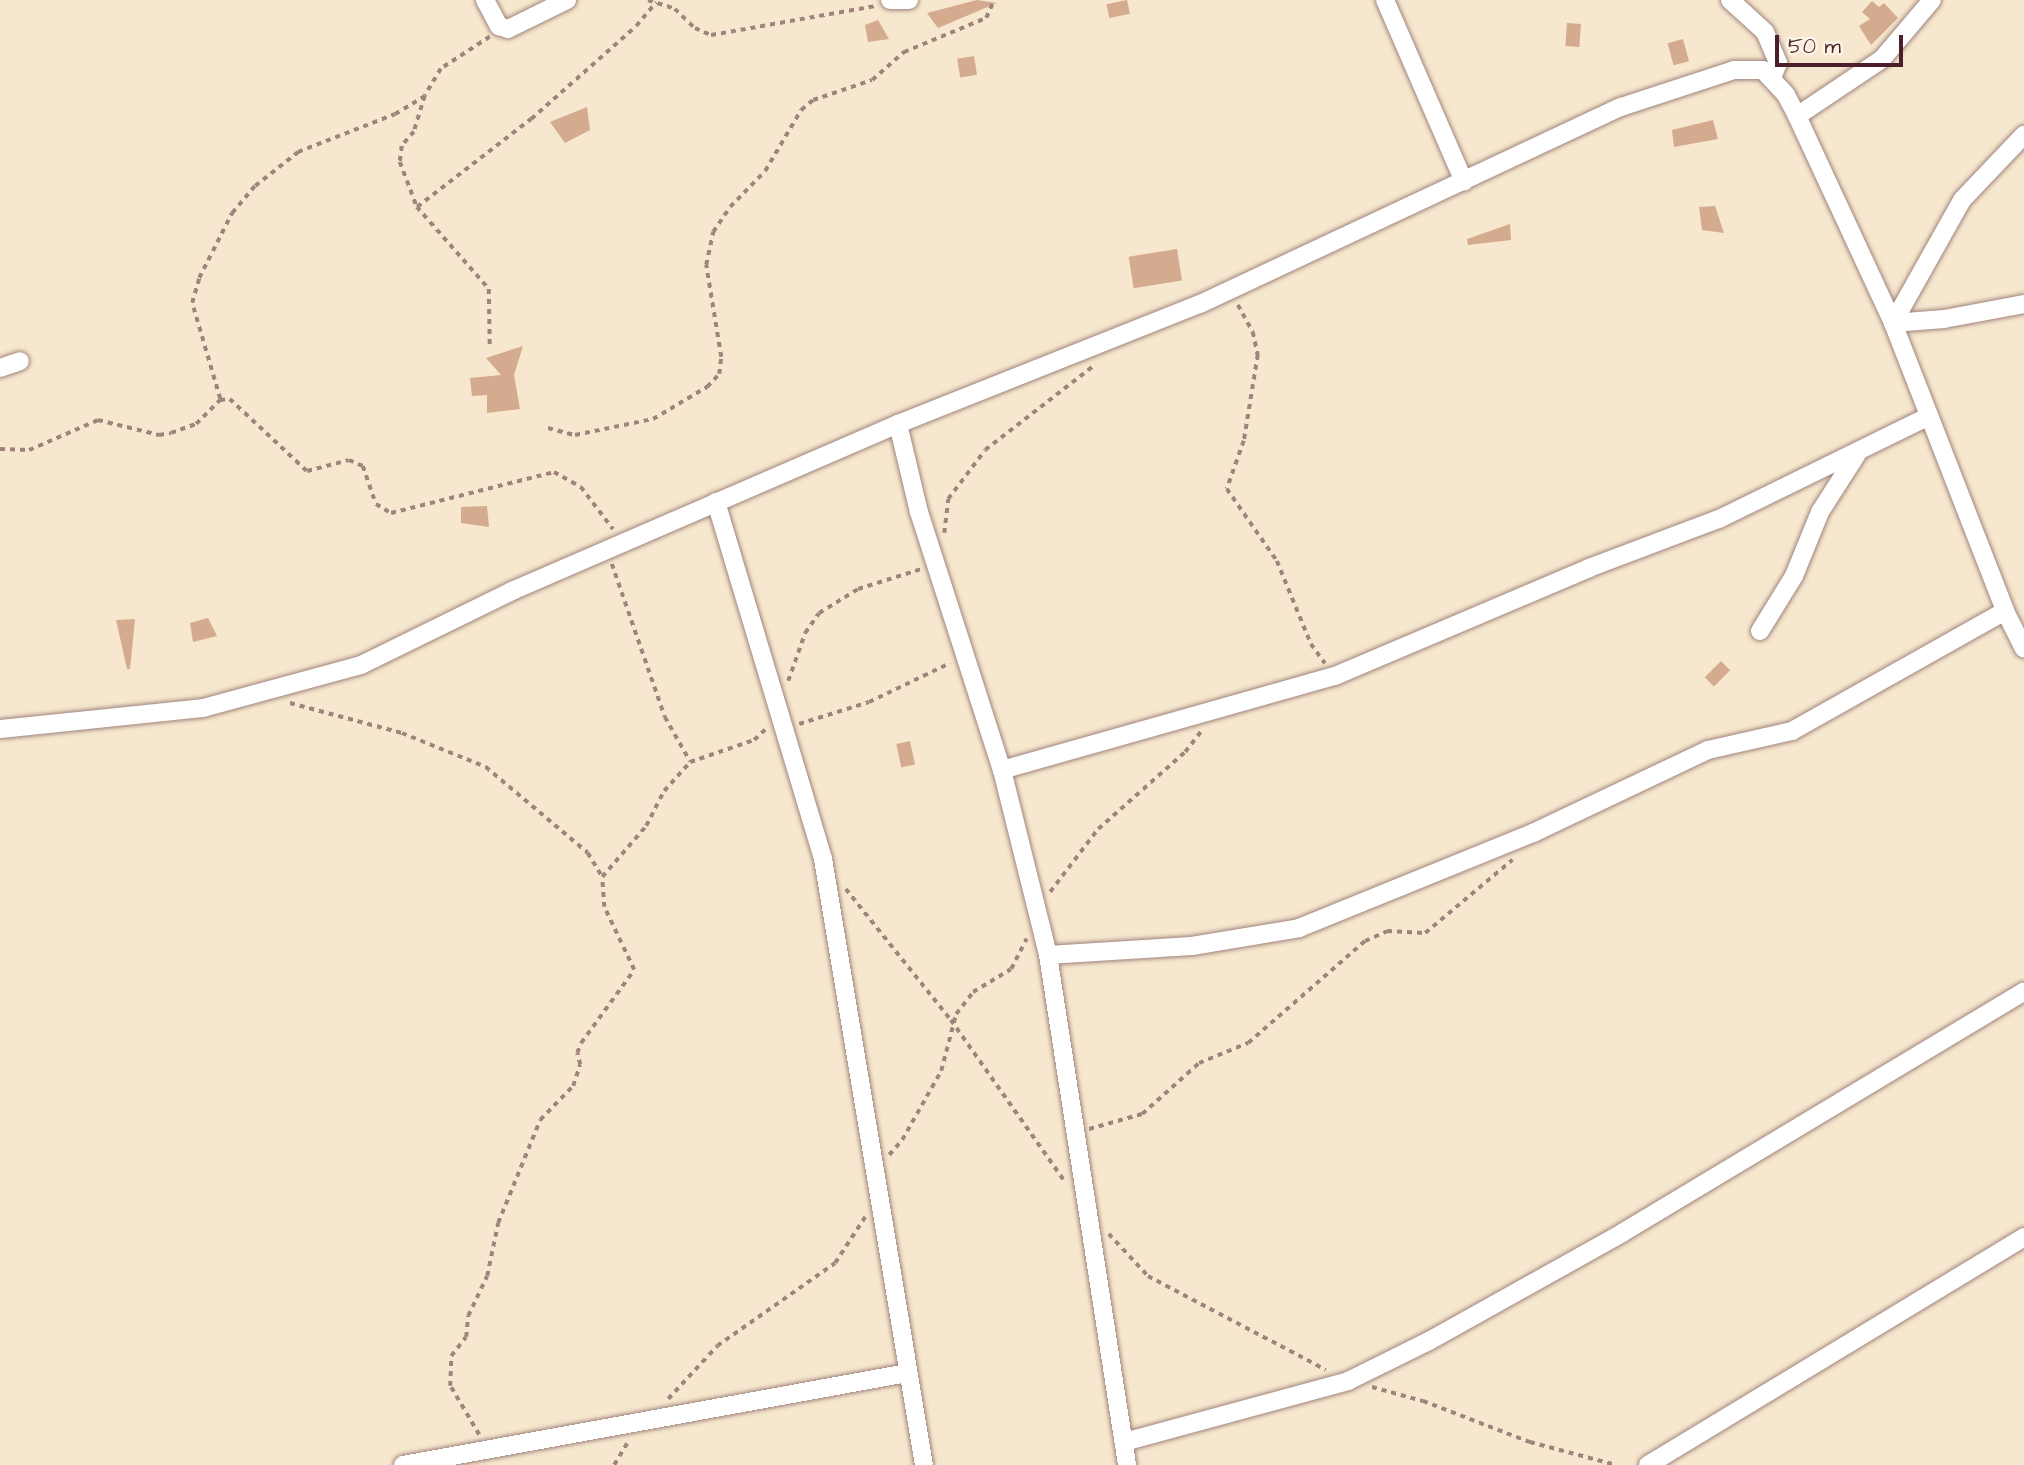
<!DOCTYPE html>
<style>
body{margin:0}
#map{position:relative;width:2024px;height:1465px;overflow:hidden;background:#f6e7ce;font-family:"Architects Daughter",sans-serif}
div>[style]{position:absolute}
.building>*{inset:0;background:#d4ab8e;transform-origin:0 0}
.path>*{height:3.5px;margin-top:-1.75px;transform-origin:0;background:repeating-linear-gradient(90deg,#a0837c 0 5px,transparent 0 10px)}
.roads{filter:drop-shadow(0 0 2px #a0837c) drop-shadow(0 0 2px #a0837c)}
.minor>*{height:18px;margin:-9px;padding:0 9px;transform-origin:9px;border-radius:9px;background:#fff}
span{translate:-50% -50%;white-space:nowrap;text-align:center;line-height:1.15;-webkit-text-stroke:6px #fcf5e5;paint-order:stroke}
.scale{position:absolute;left:1775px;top:35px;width:128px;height:32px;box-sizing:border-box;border:4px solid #4a1f2b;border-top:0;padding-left:9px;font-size:21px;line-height:24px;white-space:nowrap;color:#4a1f2b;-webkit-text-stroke:5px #fcf5e5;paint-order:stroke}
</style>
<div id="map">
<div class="building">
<i style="clip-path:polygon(977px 0,997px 3px,938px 28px,927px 13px)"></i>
<i style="left:1127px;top:0;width:14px;height:21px;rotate:78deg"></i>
<i style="clip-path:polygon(1872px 1px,1879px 7px,1884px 3px,1898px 18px,1871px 45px,1859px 26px,1870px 19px,1862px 12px)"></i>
<i style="clip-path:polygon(878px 20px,889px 39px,868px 42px,865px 25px)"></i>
<i style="left:1567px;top:23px;width:14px;height:23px;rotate:4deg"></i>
<i style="left:1683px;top:39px;width:23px;height:16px;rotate:75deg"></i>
<i style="left:974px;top:56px;width:19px;height:17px;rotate:81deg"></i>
<i style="clip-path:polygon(587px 107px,590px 130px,565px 143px,550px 122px)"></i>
<i style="clip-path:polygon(1713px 120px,1718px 139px,1674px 147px,1672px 130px)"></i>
<i style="clip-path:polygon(1715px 206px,1724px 233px,1702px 230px,1699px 207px)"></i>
<i style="clip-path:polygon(1510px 224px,1511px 240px,1468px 245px,1467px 239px)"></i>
<i style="left:1177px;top:249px;width:32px;height:49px;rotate:81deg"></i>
<i style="clip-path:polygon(523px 346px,514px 375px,520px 409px,487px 413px,487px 395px,472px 396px,470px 378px,501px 375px,486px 358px)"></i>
<i style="clip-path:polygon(487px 506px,489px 527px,461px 523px,461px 507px)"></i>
<i style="clip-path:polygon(208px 618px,217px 636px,193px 642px,190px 623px)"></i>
<i style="clip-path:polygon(135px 619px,130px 669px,127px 669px,116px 620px)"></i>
<i style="left:1721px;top:661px;width:13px;height:23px;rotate:45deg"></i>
<i style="left:910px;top:741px;width:24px;height:14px;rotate:78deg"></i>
</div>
<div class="path">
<i style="left:648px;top:0;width:28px;rotate:18deg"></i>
<i style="left:675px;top:9px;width:28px;rotate:44deg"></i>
<i style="left:695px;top:28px;width:17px;rotate:24deg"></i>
<i style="left:711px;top:35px;width:167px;rotate:-10deg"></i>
<i style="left:490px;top:37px;width:59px;rotate:146.9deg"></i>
<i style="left:441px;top:69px;width:31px;rotate:121deg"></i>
<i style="left:425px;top:96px;width:38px;rotate:107deg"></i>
<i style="left:414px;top:132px;width:18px;rotate:131deg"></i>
<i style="left:402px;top:146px;width:16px;rotate:97deg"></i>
<i style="left:400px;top:162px;width:48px;rotate:69.3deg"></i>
<i style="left:417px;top:207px;width:109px;rotate:48.7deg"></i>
<i style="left:489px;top:289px;width:57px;rotate:89deg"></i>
<i style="left:417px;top:207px;width:144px;rotate:-37.7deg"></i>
<i style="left:531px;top:119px;width:140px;rotate:-41.5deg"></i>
<i style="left:636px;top:26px;width:31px;rotate:-50deg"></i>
<i style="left:1238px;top:305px;width:31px;rotate:61deg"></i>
<i style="left:1253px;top:332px;width:24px;rotate:78deg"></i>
<i style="left:1258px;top:355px;width:87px;rotate:99.2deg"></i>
<i style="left:1244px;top:441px;width:51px;rotate:109.5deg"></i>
<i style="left:1227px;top:489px;width:88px;rotate:55.2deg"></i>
<i style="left:1277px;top:561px;width:90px;rotate:67.7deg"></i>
<i style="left:1311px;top:644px;width:24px;rotate:54deg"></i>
<i style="left:220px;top:399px;width:100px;rotate:-106.3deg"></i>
<i style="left:192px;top:303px;width:26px;rotate:-74deg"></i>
<i style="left:199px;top:278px;width:73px;rotate:-63.1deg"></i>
<i style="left:232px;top:213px;width:35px;rotate:-50deg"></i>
<i style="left:255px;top:186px;width:55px;rotate:-38.3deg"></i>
<i style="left:298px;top:152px;width:104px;rotate:-21.4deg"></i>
<i style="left:395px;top:114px;width:35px;rotate:-31deg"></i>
<i style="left:548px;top:428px;width:28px;rotate:15deg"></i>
<i style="left:575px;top:435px;width:80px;rotate:-11.6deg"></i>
<i style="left:653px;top:419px;width:63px;rotate:-30.7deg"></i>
<i style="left:707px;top:387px;width:18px;rotate:-47deg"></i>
<i style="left:719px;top:374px;width:17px;rotate:-83deg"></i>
<i style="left:721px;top:357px;width:93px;rotate:-99.3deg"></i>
<i style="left:706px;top:265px;width:34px;rotate:-78deg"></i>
<i style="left:713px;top:232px;width:30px;rotate:-56deg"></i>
<i style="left:730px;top:207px;width:50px;rotate:-45.8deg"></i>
<i style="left:765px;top:171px;width:71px;rotate:-59.5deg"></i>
<i style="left:801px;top:110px;width:16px;rotate:-40deg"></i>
<i style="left:813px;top:100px;width:62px;rotate:-18.7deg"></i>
<i style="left:872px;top:80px;width:43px;rotate:-41.2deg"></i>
<i style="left:904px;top:52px;width:89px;rotate:-22.5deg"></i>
<i style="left:986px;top:18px;width:20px;rotate:-66deg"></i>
<i style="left:0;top:449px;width:29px;rotate:2deg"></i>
<i style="left:29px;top:450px;width:75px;rotate:-23.5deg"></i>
<i style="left:98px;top:420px;width:63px;rotate:13.8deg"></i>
<i style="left:159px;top:435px;width:12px;rotate:-9deg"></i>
<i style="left:171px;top:433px;width:27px;rotate:-20deg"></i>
<i style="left:196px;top:424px;width:34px;rotate:-45deg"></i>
<i style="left:220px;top:400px;width:10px;rotate:-6deg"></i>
<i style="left:230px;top:399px;width:105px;rotate:43.1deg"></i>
<i style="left:307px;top:471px;width:43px;rotate:-14.7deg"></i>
<i style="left:349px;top:460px;width:15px;rotate:23deg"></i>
<i style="left:363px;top:466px;width:40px;rotate:71.1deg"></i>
<i style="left:376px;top:504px;width:17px;rotate:31deg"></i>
<i style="left:391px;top:513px;width:168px;rotate:-14.1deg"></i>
<i style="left:554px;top:472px;width:31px;rotate:29deg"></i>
<i style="left:581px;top:487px;width:53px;rotate:52.7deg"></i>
<i style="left:944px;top:533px;width:34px;rotate:-83deg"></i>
<i style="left:948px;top:499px;width:61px;rotate:-52.9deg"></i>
<i style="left:985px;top:450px;width:140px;rotate:-37.8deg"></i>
<i style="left:612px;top:564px;width:162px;rotate:70.9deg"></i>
<i style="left:665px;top:717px;width:51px;rotate:60.4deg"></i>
<i style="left:788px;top:681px;width:51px;rotate:-70.5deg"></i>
<i style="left:805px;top:633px;width:24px;rotate:-55deg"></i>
<i style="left:819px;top:613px;width:46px;rotate:-31.6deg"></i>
<i style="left:858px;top:589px;width:66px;rotate:-17.6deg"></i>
<i style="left:290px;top:703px;width:116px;rotate:15deg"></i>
<i style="left:402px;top:733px;width:91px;rotate:22deg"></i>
<i style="left:486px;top:767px;width:133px;rotate:40.1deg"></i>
<i style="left:588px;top:853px;width:27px;rotate:59deg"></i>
<i style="left:799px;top:724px;width:73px;rotate:-17.4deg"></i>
<i style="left:869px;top:702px;width:90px;rotate:-25.7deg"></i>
<i style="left:846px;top:889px;width:168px;rotate:51.3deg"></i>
<i style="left:951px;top:1020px;width:199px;rotate:54.8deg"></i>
<i style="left:1050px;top:892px;width:79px;rotate:-52.7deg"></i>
<i style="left:1098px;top:829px;width:116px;rotate:-41.5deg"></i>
<i style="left:1185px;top:752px;width:28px;rotate:-52deg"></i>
<i style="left:1089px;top:1129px;width:55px;rotate:-15.8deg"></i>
<i style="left:1142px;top:1114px;width:76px;rotate:-41.8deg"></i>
<i style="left:1199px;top:1063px;width:53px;rotate:-22.2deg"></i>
<i style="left:1248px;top:1043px;width:155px;rotate:-41.1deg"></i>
<i style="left:1365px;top:941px;width:24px;rotate:-24deg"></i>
<i style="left:1387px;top:931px;width:38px;rotate:3deg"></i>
<i style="left:1425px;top:933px;width:114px;rotate:-40deg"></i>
<i style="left:889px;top:1155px;width:20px;rotate:-49deg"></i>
<i style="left:902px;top:1140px;width:79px;rotate:-60.5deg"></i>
<i style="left:941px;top:1071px;width:59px;rotate:-75.3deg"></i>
<i style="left:956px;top:1014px;width:28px;rotate:-52deg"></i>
<i style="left:973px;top:992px;width:44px;rotate:-31.2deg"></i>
<i style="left:1011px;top:969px;width:34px;rotate:-63deg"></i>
<i style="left:1109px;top:1234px;width:57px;rotate:47.1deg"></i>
<i style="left:1148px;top:1276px;width:201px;rotate:27.8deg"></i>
<i style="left:1372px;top:1387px;width:53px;rotate:15.4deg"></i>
<i style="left:1423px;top:1401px;width:115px;rotate:21deg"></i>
<i style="left:1530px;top:1442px;width:89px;rotate:15deg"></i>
<i style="left:668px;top:1399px;width:72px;rotate:-47.2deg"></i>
<i style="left:717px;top:1346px;width:144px;rotate:-35.1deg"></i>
<i style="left:835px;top:1263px;width:55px;rotate:-56.9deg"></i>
<i style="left:479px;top:1435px;width:57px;rotate:-120.6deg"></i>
<i style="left:450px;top:1386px;width:30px;rotate:-88deg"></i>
<i style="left:451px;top:1356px;width:24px;rotate:-52deg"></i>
<i style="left:466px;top:1337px;width:21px;rotate:-85deg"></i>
<i style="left:468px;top:1316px;width:44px;rotate:-64.6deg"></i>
<i style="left:487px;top:1276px;width:54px;rotate:-78.3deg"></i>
<i style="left:498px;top:1223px;width:111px;rotate:-67.8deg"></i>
<i style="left:540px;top:1120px;width:47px;rotate:-45.9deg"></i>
<i style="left:573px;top:1086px;width:22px;rotate:-72deg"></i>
<i style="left:580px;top:1065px;width:12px;rotate:-104deg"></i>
<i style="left:577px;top:1053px;width:11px;rotate:-68deg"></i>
<i style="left:581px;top:1043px;width:90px;rotate:-54deg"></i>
<i style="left:634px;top:970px;width:70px;rotate:-115.5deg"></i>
<i style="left:604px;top:907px;width:30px;rotate:-94deg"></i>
<i style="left:602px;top:877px;width:67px;rotate:-49.2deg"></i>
<i style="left:646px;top:826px;width:39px;rotate:-63deg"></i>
<i style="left:664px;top:791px;width:39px;rotate:-48deg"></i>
<i style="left:690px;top:762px;width:68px;rotate:-19deg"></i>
<i style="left:754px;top:740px;width:16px;rotate:-43deg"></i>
<i style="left:614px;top:1465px;width:29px;rotate:-59deg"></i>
</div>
<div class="roads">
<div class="minor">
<i style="left:485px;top:0;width:30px;rotate:62deg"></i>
<i style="left:499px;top:26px;width:9px;rotate:18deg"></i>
<i style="left:508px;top:29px;width:66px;rotate:-26.2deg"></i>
<i style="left:890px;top:0;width:19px"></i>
<i style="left:1385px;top:0;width:198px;rotate:66.5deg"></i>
<i style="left:1730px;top:0;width:47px;rotate:42.4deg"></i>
<i style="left:1765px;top:32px;width:34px;rotate:67deg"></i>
<i style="left:1778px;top:63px;width:16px;rotate:112deg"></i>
<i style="left:1797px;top:116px;width:102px;rotate:-33.8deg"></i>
<i style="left:1882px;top:59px;width:77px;rotate:-49.7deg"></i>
<i style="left:1893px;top:323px;width:141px;rotate:-60.7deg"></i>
<i style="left:1962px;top:200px;width:90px;rotate:-46.4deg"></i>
<i style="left:1893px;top:323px;width:51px;rotate:-4.5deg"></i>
<i style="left:1944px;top:319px;width:81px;rotate:-10.6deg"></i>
<i style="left:0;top:368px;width:21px;rotate:-19deg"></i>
<i style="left:898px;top:424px;width:90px;rotate:76.6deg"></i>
<i style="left:919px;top:512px;width:271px;rotate:72.2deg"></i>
<i style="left:1002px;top:770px;width:191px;rotate:76deg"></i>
<i style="left:1048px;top:955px;width:516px;rotate:81.19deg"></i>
<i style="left:716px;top:502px;width:373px;rotate:73.3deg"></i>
<i style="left:823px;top:859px;width:614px;rotate:80.54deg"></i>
<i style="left:1760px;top:631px;width:65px;rotate:-58.3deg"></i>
<i style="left:1794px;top:576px;width:69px;rotate:-67.9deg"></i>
<i style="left:1820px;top:512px;width:69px;rotate:-57.5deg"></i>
<i style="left:0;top:729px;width:204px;rotate:-5.9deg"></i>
<i style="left:203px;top:708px;width:164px;rotate:-15.2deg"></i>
<i style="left:361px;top:665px;width:168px;rotate:-26.1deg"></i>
<i style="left:512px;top:591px;width:421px;rotate:-23.4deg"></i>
<i style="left:898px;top:424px;width:325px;rotate:-21.7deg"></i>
<i style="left:1200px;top:304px;width:465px;rotate:-25.1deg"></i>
<i style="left:1621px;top:107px;width:119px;rotate:-18.1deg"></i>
<i style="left:1734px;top:70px;width:29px"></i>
<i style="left:1763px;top:70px;width:34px;rotate:47deg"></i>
<i style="left:1786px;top:95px;width:24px;rotate:62deg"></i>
<i style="left:1797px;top:116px;width:228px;rotate:65.1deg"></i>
<i style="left:1893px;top:323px;width:309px;rotate:68.7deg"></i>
<i style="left:2005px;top:611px;width:42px;rotate:63.4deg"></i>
<i style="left:1002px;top:770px;width:346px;rotate:-15.8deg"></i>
<i style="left:1335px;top:676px;width:276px;rotate:-23deg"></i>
<i style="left:1589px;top:568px;width:139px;rotate:-20.7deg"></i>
<i style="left:1719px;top:519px;width:234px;rotate:-26.1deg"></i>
<i style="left:1048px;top:955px;width:144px;rotate:-3.6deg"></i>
<i style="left:1192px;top:946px;width:109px;rotate:-9.5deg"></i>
<i style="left:1299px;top:928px;width:253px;rotate:-22.1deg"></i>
<i style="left:1533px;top:833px;width:194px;rotate:-25.4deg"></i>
<i style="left:1708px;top:750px;width:86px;rotate:-12.7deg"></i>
<i style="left:1792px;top:731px;width:244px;rotate:-29.4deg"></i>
<i style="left:1124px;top:1442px;width:232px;rotate:-15.2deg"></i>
<i style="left:1348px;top:1381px;width:90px;rotate:-26.3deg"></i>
<i style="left:1429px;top:1341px;width:221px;rotate:-29.2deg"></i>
<i style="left:1622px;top:1233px;width:469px;rotate:-31deg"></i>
<i style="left:403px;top:1465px;width:512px;rotate:-10.34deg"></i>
<i style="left:1648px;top:1465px;width:440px;rotate:-31.2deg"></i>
</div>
</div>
<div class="scale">50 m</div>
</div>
